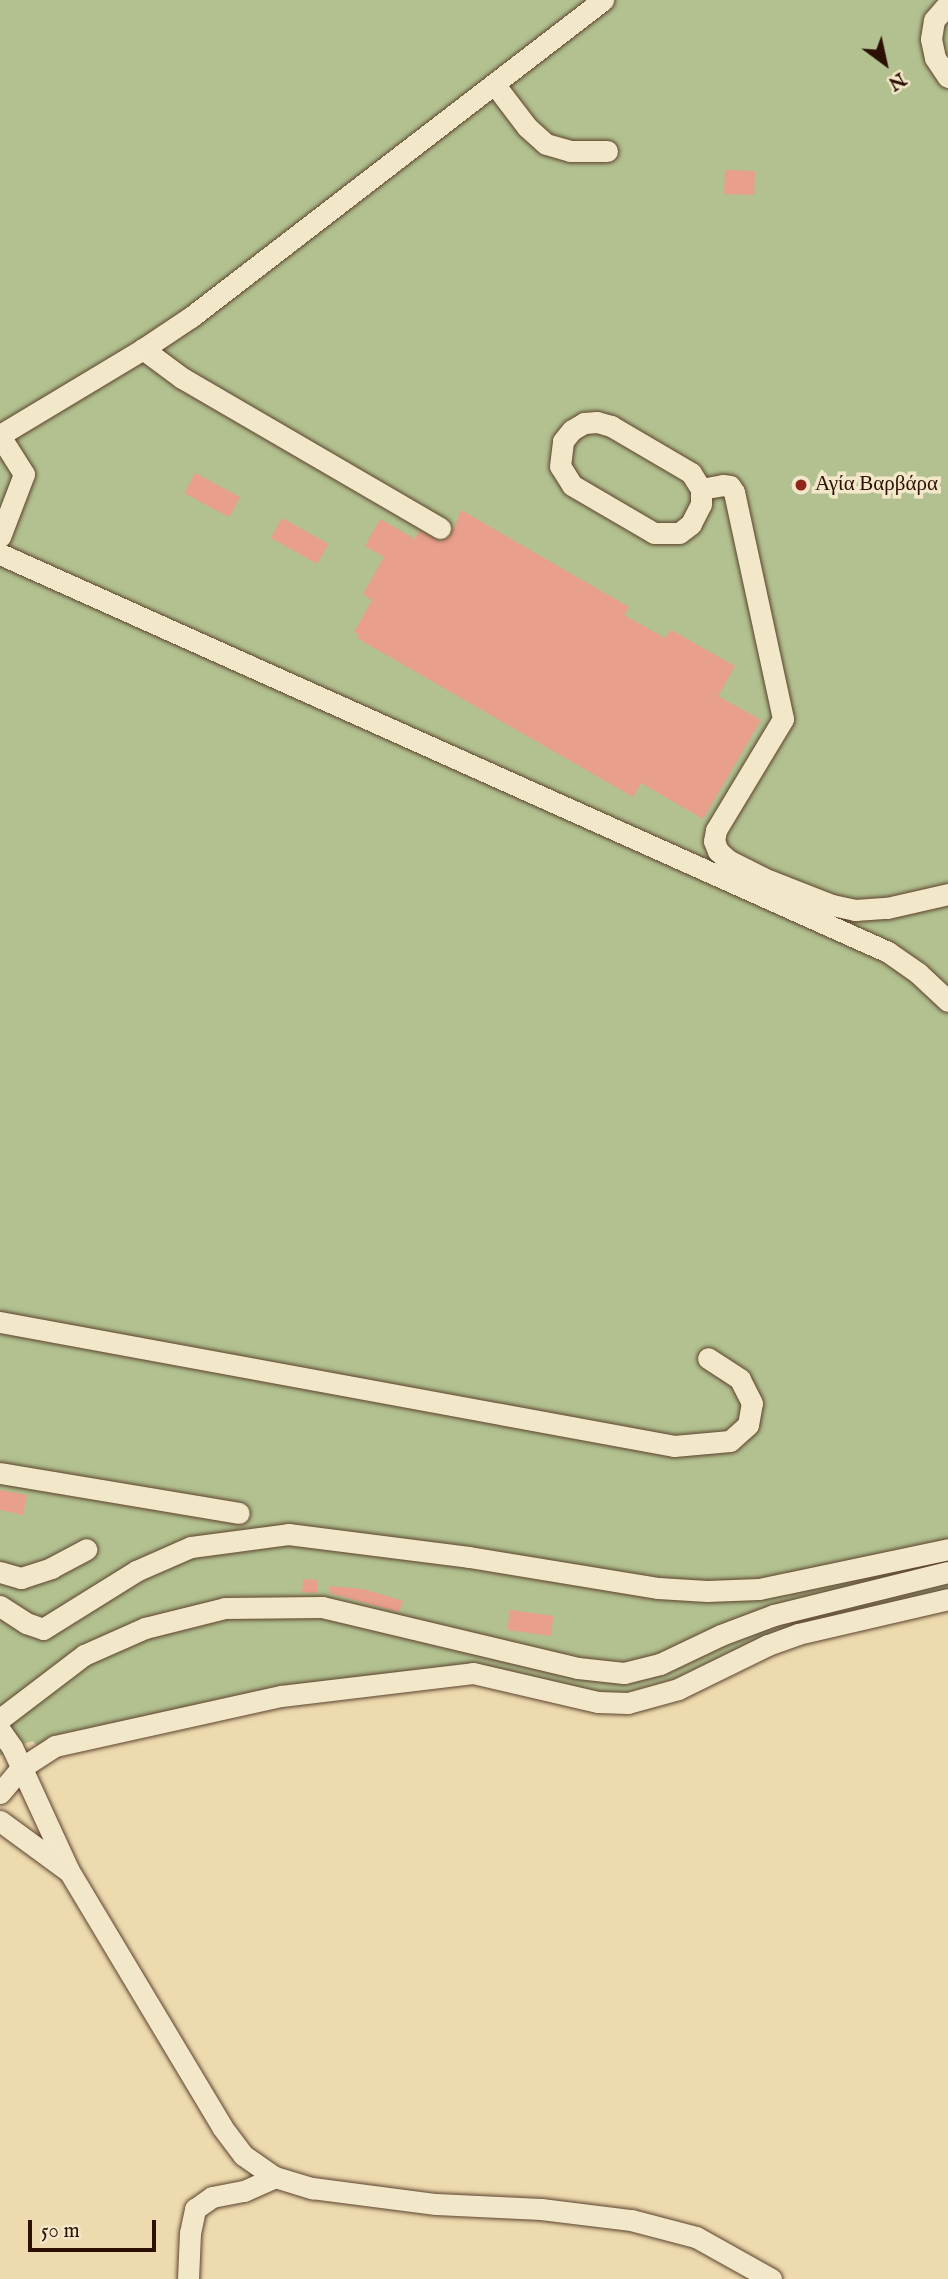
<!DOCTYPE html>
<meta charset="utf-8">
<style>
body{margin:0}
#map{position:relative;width:948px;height:2279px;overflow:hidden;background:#eddaae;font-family:"IM FELL English",serif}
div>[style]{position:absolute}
.green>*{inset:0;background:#b2c18f}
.building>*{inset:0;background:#e89f8c;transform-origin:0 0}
.roads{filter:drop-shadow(0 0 2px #5c422e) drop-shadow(0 0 2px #5c422e)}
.minor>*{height:21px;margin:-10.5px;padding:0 10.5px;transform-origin:10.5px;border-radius:10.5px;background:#f3e7ca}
.dots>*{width:19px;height:19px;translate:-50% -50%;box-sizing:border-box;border:4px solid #f3e7ca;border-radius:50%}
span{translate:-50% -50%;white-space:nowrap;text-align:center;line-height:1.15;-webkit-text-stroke:7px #f3e7ca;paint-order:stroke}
.poi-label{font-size:21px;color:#2b1003}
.left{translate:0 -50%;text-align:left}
.north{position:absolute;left:850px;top:28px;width:70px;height:70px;-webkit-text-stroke:5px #f3e7ca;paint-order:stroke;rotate:147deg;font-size:19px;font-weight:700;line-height:28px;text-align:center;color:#2b1003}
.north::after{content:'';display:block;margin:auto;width:24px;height:32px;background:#2b1003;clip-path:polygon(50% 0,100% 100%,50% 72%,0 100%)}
.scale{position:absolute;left:28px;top:2220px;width:128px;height:32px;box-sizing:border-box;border:4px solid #2b1003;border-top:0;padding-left:9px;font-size:21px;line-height:24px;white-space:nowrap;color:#2b1003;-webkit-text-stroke:5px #f3e7ca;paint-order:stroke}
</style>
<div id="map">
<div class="green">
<i style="clip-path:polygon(0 0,948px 0,948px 1592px,698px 1673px,613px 1696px,467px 1665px,224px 1698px,37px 1745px,33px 1741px,12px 1747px,0 1756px)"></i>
</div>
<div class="building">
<i style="left:725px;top:170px;width:30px;height:24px;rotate:2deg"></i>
<i style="left:195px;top:473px;width:51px;height:23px;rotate:28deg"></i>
<i style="clip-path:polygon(461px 510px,629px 607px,624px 615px,665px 638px,671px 630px,735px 666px,718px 696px,761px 720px,703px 819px,641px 783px,633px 797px,357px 638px,359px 635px,354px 632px,372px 600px,363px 594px,384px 557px,365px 546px,380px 519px,415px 539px,419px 531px,441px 541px,451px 535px)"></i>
<i style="left:282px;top:518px;width:53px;height:23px;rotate:29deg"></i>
<i style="clip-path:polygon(0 1490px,27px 1495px,23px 1515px,0 1510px)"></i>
<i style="left:303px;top:1579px;width:15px;height:13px;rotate:4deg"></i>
<i style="clip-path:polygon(330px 1586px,363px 1589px,403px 1601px,399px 1612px,329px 1593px)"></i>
<i style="left:510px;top:1610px;width:44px;height:20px;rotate:8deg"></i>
</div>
<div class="roads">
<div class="minor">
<i style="left:948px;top:4px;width:21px;rotate:131deg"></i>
<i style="left:934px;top:20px;width:19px;rotate:99deg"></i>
<i style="left:931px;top:39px;width:19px;rotate:78deg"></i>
<i style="left:935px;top:58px;width:23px;rotate:56deg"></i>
<i style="left:495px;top:85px;width:53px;rotate:52.7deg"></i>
<i style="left:527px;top:127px;width:25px;rotate:42deg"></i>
<i style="left:546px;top:144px;width:25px;rotate:16deg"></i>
<i style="left:570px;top:151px;width:37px"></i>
<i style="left:597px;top:422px;width:15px;rotate:16deg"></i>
<i style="left:611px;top:426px;width:93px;rotate:30.4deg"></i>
<i style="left:691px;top:473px;width:19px;rotate:58deg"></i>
<i style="left:701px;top:489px;width:15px;rotate:90deg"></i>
<i style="left:701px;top:504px;width:22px;rotate:117deg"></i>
<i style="left:691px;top:524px;width:15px;rotate:143deg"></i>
<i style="left:679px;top:533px;width:25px;rotate:180deg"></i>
<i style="left:654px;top:533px;width:95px;rotate:-149.7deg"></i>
<i style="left:572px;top:485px;width:22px;rotate:-122deg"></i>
<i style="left:560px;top:466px;width:25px;rotate:-83deg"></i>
<i style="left:563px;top:441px;width:14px;rotate:-51deg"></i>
<i style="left:572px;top:430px;width:14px;rotate:-30deg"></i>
<i style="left:584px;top:423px;width:13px;rotate:-4deg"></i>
<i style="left:0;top:435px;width:167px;rotate:-31deg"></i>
<i style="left:0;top:436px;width:45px;rotate:57.7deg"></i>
<i style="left:24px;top:474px;width:67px;rotate:110.9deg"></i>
<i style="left:701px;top:489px;width:22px;rotate:-10deg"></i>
<i style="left:723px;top:485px;width:7px;rotate:8deg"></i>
<i style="left:730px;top:486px;width:7px;rotate:56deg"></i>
<i style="left:734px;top:492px;width:232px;rotate:77.8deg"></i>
<i style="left:783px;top:719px;width:130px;rotate:121.1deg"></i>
<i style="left:716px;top:830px;width:11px;rotate:100deg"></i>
<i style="left:714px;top:841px;width:11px;rotate:68deg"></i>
<i style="left:718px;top:851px;width:13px;rotate:42deg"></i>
<i style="left:728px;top:860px;width:39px;rotate:27deg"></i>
<i style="left:763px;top:878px;width:74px;rotate:21.4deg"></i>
<i style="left:832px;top:905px;width:24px;rotate:12deg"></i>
<i style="left:855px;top:910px;width:32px;rotate:-4deg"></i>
<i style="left:887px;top:908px;width:63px;rotate:-12.9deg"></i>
<i style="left:440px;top:528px;width:298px;rotate:-149.8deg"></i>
<i style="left:182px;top:378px;width:49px;rotate:-143.4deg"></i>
<i style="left:143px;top:349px;width:58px;rotate:-33.7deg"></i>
<i style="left:191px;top:317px;width:520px;rotate:-37.58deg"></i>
<i style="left:0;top:554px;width:973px;rotate:24.14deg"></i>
<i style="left:888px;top:952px;width:37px;rotate:35deg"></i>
<i style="left:918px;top:973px;width:41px;rotate:43deg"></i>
<i style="left:0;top:1322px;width:685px;rotate:10.42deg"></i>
<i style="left:674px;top:1446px;width:56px;rotate:-5.1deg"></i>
<i style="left:730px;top:1441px;width:24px;rotate:-42deg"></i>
<i style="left:748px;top:1425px;width:22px;rotate:-80deg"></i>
<i style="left:752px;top:1403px;width:27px;rotate:-117deg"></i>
<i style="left:740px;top:1379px;width:38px;rotate:-147deg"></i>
<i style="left:0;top:1473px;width:242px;rotate:9.5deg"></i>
<i style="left:0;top:1572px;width:22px;rotate:16deg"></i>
<i style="left:21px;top:1578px;width:32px;rotate:-18deg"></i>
<i style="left:51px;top:1568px;width:40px;rotate:-28deg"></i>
<i style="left:0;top:1606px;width:31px;rotate:33deg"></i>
<i style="left:26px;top:1623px;width:18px;rotate:19deg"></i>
<i style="left:43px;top:1629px;width:110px;rotate:-31.9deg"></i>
<i style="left:136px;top:1571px;width:60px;rotate:-23.6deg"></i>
<i style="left:191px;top:1547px;width:98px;rotate:-7.6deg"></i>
<i style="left:288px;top:1534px;width:182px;rotate:7.2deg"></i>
<i style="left:469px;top:1557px;width:192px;rotate:9.3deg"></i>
<i style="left:658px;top:1588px;width:49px;rotate:3.5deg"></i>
<i style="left:707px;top:1591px;width:52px;rotate:-2.2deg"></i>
<i style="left:759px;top:1589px;width:193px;rotate:-11.9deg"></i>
<i style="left:0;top:1719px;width:106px;rotate:-37.3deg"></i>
<i style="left:84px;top:1655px;width:67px;rotate:-23.9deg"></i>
<i style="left:145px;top:1628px;width:82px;rotate:-14deg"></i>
<i style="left:225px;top:1608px;width:97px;rotate:-0.6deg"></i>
<i style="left:322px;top:1607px;width:263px;rotate:13.4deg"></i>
<i style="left:578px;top:1668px;width:46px;rotate:6.2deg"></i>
<i style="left:624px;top:1673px;width:37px;rotate:-14deg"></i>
<i style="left:660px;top:1664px;width:68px;rotate:-25.4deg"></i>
<i style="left:721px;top:1635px;width:57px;rotate:-20.7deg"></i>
<i style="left:774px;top:1615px;width:179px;rotate:-13.9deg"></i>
<i style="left:0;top:1730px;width:21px;rotate:55deg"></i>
<i style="left:12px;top:1747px;width:136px;rotate:65.3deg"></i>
<i style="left:69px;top:1871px;width:298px;rotate:59.1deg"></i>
<i style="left:222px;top:2127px;width:35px;rotate:53deg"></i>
<i style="left:243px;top:2155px;width:39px;rotate:35deg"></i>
<i style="left:275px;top:2177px;width:39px;rotate:17deg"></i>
<i style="left:312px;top:2188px;width:125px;rotate:7.4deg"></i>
<i style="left:436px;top:2204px;width:105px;rotate:2.7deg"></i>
<i style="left:541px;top:2209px;width:91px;rotate:7deg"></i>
<i style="left:631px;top:2220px;width:67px;rotate:14.7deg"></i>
<i style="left:696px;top:2237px;width:86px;rotate:29.2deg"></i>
<i style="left:0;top:1793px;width:33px;rotate:-50deg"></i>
<i style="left:21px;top:1768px;width:40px;rotate:-32.9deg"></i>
<i style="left:55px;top:1746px;width:231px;rotate:-12.5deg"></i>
<i style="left:281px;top:1696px;width:193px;rotate:-6.8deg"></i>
<i style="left:473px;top:1673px;width:128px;rotate:13.1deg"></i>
<i style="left:598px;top:1702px;width:30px;rotate:2deg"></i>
<i style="left:628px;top:1703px;width:52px;rotate:-15.6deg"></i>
<i style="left:678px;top:1689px;width:100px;rotate:-26.1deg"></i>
<i style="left:768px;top:1645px;width:32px;rotate:-20deg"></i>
<i style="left:798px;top:1634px;width:154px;rotate:-13.1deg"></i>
<i style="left:0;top:1821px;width:83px;rotate:36.2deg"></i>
<i style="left:188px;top:2279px;width:46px;rotate:-87.5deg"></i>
<i style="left:190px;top:2233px;width:25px;rotate:-78deg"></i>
<i style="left:195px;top:2209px;width:21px;rotate:-35deg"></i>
<i style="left:212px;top:2197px;width:33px;rotate:-11deg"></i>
<i style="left:244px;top:2191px;width:34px;rotate:-24deg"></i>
</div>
</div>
<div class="dots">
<i style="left:801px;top:485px;background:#8f2418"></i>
</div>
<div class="poi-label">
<span class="left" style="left:815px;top:485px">Αγία Βαρβάρα</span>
</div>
<div class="north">N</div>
<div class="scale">50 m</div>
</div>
